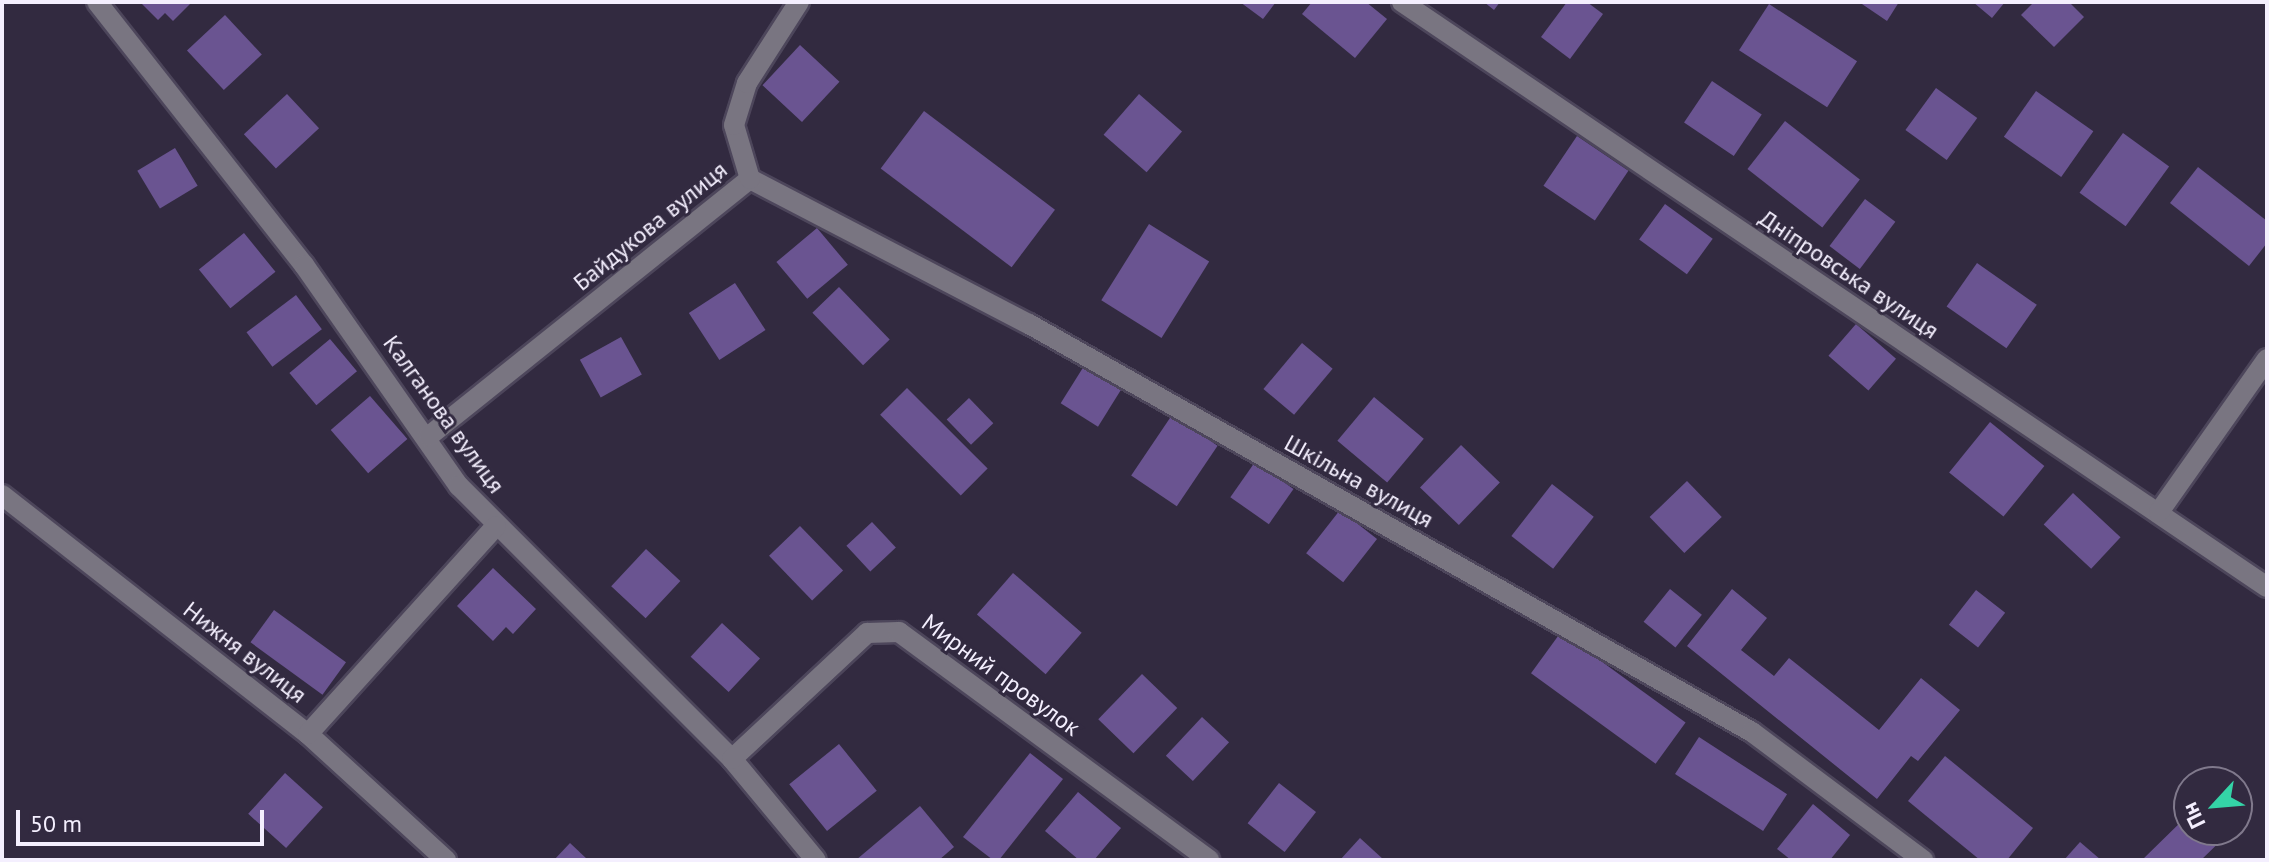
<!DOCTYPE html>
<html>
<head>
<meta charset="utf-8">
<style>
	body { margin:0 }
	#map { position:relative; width:2269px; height:862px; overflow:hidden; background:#322a40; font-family:"PT Sans",sans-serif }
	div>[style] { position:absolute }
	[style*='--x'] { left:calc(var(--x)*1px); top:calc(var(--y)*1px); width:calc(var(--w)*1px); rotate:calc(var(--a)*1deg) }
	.building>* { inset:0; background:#6a5491; transform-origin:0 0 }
	.roads { filter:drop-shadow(2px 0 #4d465b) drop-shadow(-2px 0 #4d465b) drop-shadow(0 2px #4d465b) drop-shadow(0 -2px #4d465b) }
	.minor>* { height:20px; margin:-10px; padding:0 10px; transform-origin:10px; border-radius:10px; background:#797581 }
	span { translate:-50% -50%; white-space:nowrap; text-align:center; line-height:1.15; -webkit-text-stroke:6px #322a40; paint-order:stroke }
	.street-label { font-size:24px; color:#f4effe }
	.frame { position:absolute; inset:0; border:4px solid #f4effe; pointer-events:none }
	.north { position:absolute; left:2173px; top:766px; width:80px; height:80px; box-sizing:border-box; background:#322a40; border:2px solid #80798c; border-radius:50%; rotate:244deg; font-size:22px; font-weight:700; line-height:32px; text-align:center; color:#f4effe }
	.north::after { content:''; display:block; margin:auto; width:28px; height:36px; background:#34d4a7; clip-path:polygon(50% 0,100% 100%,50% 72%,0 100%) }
	.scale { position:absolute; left:16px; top:810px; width:248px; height:36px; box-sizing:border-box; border:4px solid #f4effe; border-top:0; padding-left:10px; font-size:24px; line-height:28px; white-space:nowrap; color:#f4effe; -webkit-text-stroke:6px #322a40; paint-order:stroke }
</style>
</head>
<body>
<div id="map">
	<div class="building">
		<div style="clip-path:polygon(140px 2px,192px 2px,173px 21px,165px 13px,158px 20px)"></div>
		<div style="clip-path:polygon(1240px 2px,1276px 2px,1263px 19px)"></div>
		<div style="clip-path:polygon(1312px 2px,1366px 2px,1387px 19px,1355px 58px,1302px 14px)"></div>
		<div style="clip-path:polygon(1484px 2px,1500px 2px,1494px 10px)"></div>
		<div style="clip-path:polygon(1567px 2px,1587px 2px,1603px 14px,1570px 59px,1541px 37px)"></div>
		<div style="clip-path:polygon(1859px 2px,1899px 2px,1887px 21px)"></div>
		<div style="clip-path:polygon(1973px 2px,2005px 2px,1992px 18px)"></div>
		<div style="clip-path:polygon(2034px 2px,2069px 2px,2084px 17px,2054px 47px,2021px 15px)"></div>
		<div style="left:1769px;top:4px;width:105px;height:55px;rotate:33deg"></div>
		<div style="left:225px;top:15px;width:54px;height:52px;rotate:47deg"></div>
		<div style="left:800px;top:45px;width:54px;height:55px;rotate:43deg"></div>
		<div style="left:1712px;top:81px;width:60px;height:50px;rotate:34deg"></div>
		<div style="left:1936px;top:88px;width:51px;height:52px;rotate:36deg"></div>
		<div style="left:2036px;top:91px;width:70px;height:56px;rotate:35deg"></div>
		<div style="left:287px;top:94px;width:47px;height:59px;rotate:47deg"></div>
		<div style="left:1139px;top:94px;width:57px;height:54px;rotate:41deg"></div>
		<div style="left:924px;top:111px;width:164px;height:72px;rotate:37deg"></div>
		<div style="left:1785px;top:121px;width:95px;height:61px;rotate:38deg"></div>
		<div style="left:2123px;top:133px;width:57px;height:74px;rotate:36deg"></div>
		<div style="left:1577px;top:136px;width:62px;height:60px;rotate:34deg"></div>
		<div style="left:175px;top:148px;width:44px;height:44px;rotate:59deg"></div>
		<div style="clip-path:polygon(2198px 167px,2267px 221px,2267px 243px,2249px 266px,2170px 203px)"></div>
		<div style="left:1865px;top:199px;width:38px;height:59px;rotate:37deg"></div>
		<div style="left:1665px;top:204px;width:59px;height:44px;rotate:36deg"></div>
		<div style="left:1149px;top:224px;width:71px;height:90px;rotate:32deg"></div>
		<div style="left:817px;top:228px;width:48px;height:53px;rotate:50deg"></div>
		<div style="left:244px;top:233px;width:50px;height:58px;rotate:51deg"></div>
		<div style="left:1977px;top:263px;width:73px;height:53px;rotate:35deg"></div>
		<div style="left:735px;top:283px;width:56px;height:55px;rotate:57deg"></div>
		<div style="left:839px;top:287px;width:73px;height:37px;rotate:46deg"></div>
		<div style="left:296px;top:295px;width:43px;height:62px;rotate:53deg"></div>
		<div style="left:1856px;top:324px;width:53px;height:42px;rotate:41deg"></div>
		<div style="left:621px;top:337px;width:43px;height:47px;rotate:61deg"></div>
		<div style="left:330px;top:339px;width:42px;height:53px;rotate:50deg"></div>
		<div style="left:1302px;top:343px;width:40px;height:60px;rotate:40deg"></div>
		<div style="left:1084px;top:366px;width:44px;height:44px;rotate:32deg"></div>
		<div style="left:907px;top:388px;width:114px;height:38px;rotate:45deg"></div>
		<div style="left:370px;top:396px;width:57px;height:52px;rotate:49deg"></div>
		<div style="left:1374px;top:397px;width:65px;height:57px;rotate:40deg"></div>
		<div style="left:969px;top:398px;width:35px;height:31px;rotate:46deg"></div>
		<div style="left:1172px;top:415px;width:55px;height:73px;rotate:34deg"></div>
		<div style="left:1990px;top:422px;width:70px;height:65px;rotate:39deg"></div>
		<div style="left:1461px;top:445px;width:54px;height:59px;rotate:44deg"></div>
		<div style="left:1255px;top:462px;width:47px;height:43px;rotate:35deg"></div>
		<div style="left:1687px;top:481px;width:50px;height:52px;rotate:46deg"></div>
		<div style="left:1552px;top:484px;width:53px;height:66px;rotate:38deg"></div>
		<div style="left:2073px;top:493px;width:65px;height:43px;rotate:43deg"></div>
		<div style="left:1340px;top:510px;width:47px;height:55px;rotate:38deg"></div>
		<div style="left:872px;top:522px;width:35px;height:35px;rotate:47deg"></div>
		<div style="left:800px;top:526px;width:62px;height:43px;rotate:46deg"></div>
		<div style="left:646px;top:549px;width:47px;height:51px;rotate:43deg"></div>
		<div style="clip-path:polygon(493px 568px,536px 609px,513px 634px,506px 627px,493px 641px,457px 606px)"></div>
		<div style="left:1013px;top:573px;width:91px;height:55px;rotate:41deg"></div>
		<div style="left:1670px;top:589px;width:41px;height:42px;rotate:39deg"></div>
		<div style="clip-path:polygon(1732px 589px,1767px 618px,1741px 650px,1774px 676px,1789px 658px,1879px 730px,1921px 678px,1960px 710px,1918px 761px,1911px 756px,1877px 799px,1687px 646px)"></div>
		<div style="left:1976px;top:590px;width:37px;height:44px;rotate:38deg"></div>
		<div style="left:274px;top:610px;width:89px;height:40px;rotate:36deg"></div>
		<div style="left:722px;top:623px;width:52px;height:46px;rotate:43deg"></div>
		<div style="left:1561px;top:632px;width:154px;height:51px;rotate:36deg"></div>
		<div style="left:1142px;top:674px;width:49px;height:63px;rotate:44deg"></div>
		<div style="left:1202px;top:717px;width:37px;height:53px;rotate:43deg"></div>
		<div style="left:1699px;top:737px;width:105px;height:44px;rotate:33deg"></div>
		<div style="left:839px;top:744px;width:60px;height:64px;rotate:51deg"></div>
		<div style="clip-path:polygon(1030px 753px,1063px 779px,999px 860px,993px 860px,963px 837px)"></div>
		<div style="clip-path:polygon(1945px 756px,2033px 828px,2007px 860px,1980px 860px,1908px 801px)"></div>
		<div style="left:285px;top:773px;width:51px;height:55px;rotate:42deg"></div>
		<div style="left:1279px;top:783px;width:47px;height:51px;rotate:38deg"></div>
		<div style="clip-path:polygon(1078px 792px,1121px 828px,1094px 860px,1079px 860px,1045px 831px)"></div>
		<div style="clip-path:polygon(1813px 804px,1850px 835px,1830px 860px,1791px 860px,1777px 849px)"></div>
		<div style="clip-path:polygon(920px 806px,954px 847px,939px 860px,856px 860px)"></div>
		<div style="clip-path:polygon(2189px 814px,2189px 830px,2232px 830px,2201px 860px,2142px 860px)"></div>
		<div style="clip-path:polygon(1360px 838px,1384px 860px,1340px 860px)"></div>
		<div style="clip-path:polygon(2080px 842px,2101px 860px,2064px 860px)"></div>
		<div style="clip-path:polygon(570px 843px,588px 860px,554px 860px)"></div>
	</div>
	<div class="roads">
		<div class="minor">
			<div style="--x:97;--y:2;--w:335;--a:51.8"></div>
			<div style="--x:304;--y:265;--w:270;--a:55"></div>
			<div style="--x:459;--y:486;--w:386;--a:45"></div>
			<div style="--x:732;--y:759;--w:131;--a:50.3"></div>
			<div style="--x:1402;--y:2;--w:1044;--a:34.07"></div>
			<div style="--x:750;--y:179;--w:314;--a:27.5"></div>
			<div style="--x:1029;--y:324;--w:830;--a:29.44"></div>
			<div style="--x:1752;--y:732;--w:214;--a:36.8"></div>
			<div style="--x:429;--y:436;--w:411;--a:-38.7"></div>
			<div style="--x:750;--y:179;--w:56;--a:-106.5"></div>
			<div style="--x:734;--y:125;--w:44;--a:-72.8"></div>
			<div style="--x:747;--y:83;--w:96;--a:-57.3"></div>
			<div style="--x:2;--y:495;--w:388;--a:38"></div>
			<div style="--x:308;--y:734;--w:187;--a:42.4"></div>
			<div style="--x:2159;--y:512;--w:187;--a:-54.8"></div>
			<div style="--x:308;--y:734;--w:280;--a:-47.9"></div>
			<div style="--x:732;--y:759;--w:185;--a:-43"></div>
			<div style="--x:867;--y:633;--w:32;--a:-2"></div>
			<div style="--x:899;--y:632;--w:385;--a:36.3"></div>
		</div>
	</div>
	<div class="street-label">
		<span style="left:650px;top:226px;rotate:-39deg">Байдукова вулиця</span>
		<span style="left:1849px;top:274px;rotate:34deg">Дніпровська вулиця</span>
		<span style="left:444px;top:414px;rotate:54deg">Калганова вулиця</span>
		<span style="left:1359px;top:481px;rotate:29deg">Шкільна вулиця</span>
		<span style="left:245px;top:652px;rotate:38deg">Нижня вулиця</span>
		<span style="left:1001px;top:675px;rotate:36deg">Мирний провулок</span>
	</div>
	<div class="frame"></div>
	<div class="north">Пн</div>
	<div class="scale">50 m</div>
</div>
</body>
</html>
